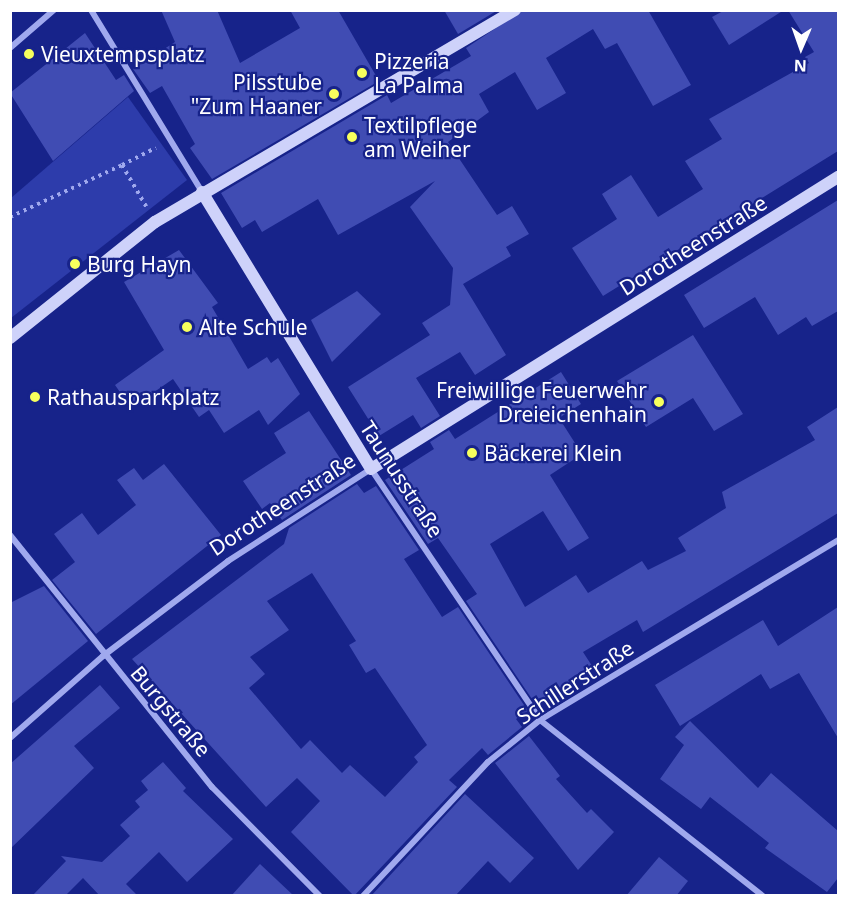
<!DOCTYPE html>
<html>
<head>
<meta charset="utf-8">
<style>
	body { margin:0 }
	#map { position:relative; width:849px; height:906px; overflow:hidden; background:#17238a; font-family:"Noto Sans",sans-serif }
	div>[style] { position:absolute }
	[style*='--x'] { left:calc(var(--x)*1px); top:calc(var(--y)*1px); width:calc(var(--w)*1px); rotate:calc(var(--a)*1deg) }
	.green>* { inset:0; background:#2d3cab }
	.building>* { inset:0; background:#404cb3 }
	.path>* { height:4px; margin-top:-2px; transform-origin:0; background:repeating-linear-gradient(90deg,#a0a9ee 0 3px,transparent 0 7.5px) }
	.street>* { height:6px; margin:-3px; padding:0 3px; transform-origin:3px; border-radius:3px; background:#a0a9ee }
	.secondary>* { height:12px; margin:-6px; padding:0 6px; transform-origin:6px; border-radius:6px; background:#ced2fa }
	.dots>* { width:16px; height:16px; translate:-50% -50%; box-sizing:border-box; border:3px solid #17238a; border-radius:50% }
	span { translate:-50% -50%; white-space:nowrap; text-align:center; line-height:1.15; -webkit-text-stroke:4.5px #17238a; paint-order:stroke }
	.poi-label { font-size:21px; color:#fff }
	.left { translate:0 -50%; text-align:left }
	.right { translate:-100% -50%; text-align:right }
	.street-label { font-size:21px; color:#fff }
	.frame { position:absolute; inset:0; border:12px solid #fff; pointer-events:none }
	.north { position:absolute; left:771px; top:18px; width:60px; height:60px; -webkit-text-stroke:4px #17238a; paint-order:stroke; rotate:182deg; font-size:16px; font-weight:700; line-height:24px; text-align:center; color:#fff }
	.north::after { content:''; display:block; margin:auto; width:21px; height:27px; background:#fff; clip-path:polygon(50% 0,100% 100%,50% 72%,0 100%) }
</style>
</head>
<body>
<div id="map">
	<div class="green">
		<div style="clip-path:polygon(128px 97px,187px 180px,11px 318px,11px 198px)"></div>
	</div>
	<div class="building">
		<div style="clip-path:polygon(161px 10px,217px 10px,240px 63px,300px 28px,290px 10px,338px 10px,379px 81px,212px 179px,190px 148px,195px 144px,162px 86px,150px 93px,133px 69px,175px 42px)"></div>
		<div style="clip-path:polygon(444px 10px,498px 10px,458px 34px)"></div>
		<div style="clip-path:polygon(523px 10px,648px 10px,691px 85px,653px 106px,617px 43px,605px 49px,593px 29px,546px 58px,566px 93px,537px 110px,515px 72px,479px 94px,489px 112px,448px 142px,497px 215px,512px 206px,529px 234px,506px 247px,511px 256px,463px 284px,506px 355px,475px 375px,460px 352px,416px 378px,440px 416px,421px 428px,413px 415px,379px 436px,348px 387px,430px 335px,422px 323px,450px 305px,453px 268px,410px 207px,435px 181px,338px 235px,318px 199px,262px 232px,255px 220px,242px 228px,221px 193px,387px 95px,391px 103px,471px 56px,466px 48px)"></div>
		<div style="clip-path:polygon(725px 10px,784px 10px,729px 45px,712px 17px)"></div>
		<div style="clip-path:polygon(788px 10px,838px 10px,838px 151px,603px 296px,572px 248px,617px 219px,602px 194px,631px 175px,658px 217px,703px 189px,685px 161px,722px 139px,709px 119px,809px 63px,805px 57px,814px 52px)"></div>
		<div style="clip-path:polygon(85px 33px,116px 80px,124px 75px,134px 91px,53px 161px,10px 93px)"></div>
		<div style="clip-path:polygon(838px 200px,838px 311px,812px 326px,806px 317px,778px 335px,755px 297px,704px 328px,684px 295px)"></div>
		<div style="clip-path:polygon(179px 250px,218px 303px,212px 307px,248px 369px,267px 357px,271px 363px,278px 358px,300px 394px,268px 425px,259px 410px,224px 433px,209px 410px,199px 417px,173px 379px,131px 408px,115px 385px,164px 350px,124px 282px)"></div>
		<div style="clip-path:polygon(357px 291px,381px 314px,332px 362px,311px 320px)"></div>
		<div style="clip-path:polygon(693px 335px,743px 414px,714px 431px,693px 398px,646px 427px,617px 381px)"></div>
		<div style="clip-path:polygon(561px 372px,581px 404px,559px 418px,582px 454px,550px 475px,589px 538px,568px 551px,543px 511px,490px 544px,525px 607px,576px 575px,588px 593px,642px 561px,648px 570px,686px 551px,678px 538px,726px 508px,722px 492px,815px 440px,807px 427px,838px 407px,838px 513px,643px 632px,637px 620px,583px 652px,594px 669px,536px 705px,466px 601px,477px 594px,438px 538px,428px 544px,385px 480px,434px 449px,430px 442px,449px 430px,455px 439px)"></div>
		<div style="clip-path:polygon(309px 411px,351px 475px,282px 520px,270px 503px,262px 509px,243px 481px,286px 453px,274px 433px)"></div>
		<div style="clip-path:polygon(164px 464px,221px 535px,96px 634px,52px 580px,75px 562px,54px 534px,82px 513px,98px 535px,136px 505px,117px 480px,134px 468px,143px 480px)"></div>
		<div style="clip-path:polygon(evenodd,357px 484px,364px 493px,376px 486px,419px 550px,404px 559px,442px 617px,458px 607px,528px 711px,516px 719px,522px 727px,488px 755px,482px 748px,449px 780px,457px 787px,354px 896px,291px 832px,320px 801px,297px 778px,266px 807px,132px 659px,284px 544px,289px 528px,357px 484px,312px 573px,356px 641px,349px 645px,366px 673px,375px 668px,427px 745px,414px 757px,418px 762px,385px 797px,350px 765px,342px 773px,310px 740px,301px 749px,249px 688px,265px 674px,250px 657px,289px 630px,267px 601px,312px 573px)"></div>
		<div style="clip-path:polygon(44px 586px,88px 641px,10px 705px,10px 603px)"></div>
		<div style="clip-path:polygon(838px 607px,838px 738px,799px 673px,770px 689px,761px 674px,680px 726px,655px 685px,763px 620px,778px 646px)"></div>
		<div style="clip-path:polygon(100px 685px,120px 708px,74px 746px,94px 768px,10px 849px,10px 764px)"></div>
		<div style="clip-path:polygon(690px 721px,758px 788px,771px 773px,838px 831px,838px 878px,827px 892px,765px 848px,769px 843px,710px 797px,701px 809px,660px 779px,684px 745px,675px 737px)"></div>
		<div style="clip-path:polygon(529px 736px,560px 776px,556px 779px,587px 813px,591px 809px,614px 832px,578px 870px,495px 763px)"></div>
		<div style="clip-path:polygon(163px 762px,186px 788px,183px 791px,233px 839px,187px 882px,159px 852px,126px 884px,138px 896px,100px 896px,83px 878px,65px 896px,32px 896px,66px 861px,61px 856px,102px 862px,130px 836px,120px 825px,140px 807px,135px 801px,148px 790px,141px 781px)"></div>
		<div style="clip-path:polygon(465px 794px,534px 858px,510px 883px,488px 861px,455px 896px,371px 896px)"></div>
		<div style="clip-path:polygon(659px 857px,688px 881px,676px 896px,626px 896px)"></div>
		<div style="clip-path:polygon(260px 864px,294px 896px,231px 896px)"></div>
	</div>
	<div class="path">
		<div style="--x:122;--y:165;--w:38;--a:-27"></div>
		<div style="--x:10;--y:217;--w:123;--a:-24.9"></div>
		<div style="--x:122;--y:165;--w:48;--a:59.7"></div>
	</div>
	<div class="street">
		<div style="--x:91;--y:10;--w:213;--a:58.6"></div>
		<div style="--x:10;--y:48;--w:58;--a:-40.8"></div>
		<div style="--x:10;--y:535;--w:323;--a:51.3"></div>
		<div style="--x:212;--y:787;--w:153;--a:45.3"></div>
		<div style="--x:10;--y:738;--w:124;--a:-41.4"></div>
		<div style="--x:103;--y:656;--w:157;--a:-37.2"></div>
		<div style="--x:228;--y:561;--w:170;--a:-32.8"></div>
		<div style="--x:371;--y:469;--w:303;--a:56"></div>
		<div style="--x:540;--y:720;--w:284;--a:38.3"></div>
		<div style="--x:363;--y:896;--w:183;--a:-47"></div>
		<div style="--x:488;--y:762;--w:67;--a:-38.9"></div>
		<div style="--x:540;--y:720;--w:348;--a:-31.1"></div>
	</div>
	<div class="secondary">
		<div style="--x:202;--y:192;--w:324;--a:58.6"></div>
		<div style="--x:371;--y:469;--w:551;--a:-32.02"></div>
		<div style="--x:10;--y:338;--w:186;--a:-38.7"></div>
		<div style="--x:155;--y:222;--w:418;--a:-30.5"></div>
	</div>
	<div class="dots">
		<div style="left:29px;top:54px;background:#f7ff5d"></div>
		<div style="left:362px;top:73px;background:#f7ff5d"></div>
		<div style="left:334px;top:94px;background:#f7ff5d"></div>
		<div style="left:352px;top:137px;background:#f7ff5d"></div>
		<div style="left:75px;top:264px;background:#f7ff5d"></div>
		<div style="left:187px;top:327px;background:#f7ff5d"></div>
		<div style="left:35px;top:397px;background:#f7ff5d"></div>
		<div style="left:659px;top:402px;background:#f7ff5d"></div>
		<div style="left:472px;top:453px;background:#f7ff5d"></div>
	</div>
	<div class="poi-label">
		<span class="left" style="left:41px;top:54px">Vieuxtempsplatz</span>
		<span class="left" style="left:374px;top:73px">Pizzeria<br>La Palma</span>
		<span class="right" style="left:322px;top:94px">Pilsstube<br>"Zum Haaner</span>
		<span class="left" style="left:364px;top:137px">Textilpflege<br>am Weiher</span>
		<span class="left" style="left:87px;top:264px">Burg Hayn</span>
		<span class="left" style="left:199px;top:327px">Alte Schule</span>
		<span class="right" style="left:647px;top:402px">Freiwillige Feuerwehr<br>Dreieichenhain</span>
		<span class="left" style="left:47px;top:397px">Rathausparkplatz</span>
		<span class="left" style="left:484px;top:453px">Bäckerei Klein</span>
	</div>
	<div class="street-label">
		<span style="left:693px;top:245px;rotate:-32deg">Dorotheenstraße</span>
		<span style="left:402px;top:479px;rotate:57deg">Taunusstraße</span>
		<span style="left:282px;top:504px;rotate:-33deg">Dorotheenstraße</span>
		<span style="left:575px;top:682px;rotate:-33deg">Schillerstraße</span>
		<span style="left:171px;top:711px;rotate:50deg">Burgstraße</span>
	</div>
	<div class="frame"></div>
	<div class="north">N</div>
</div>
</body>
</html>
